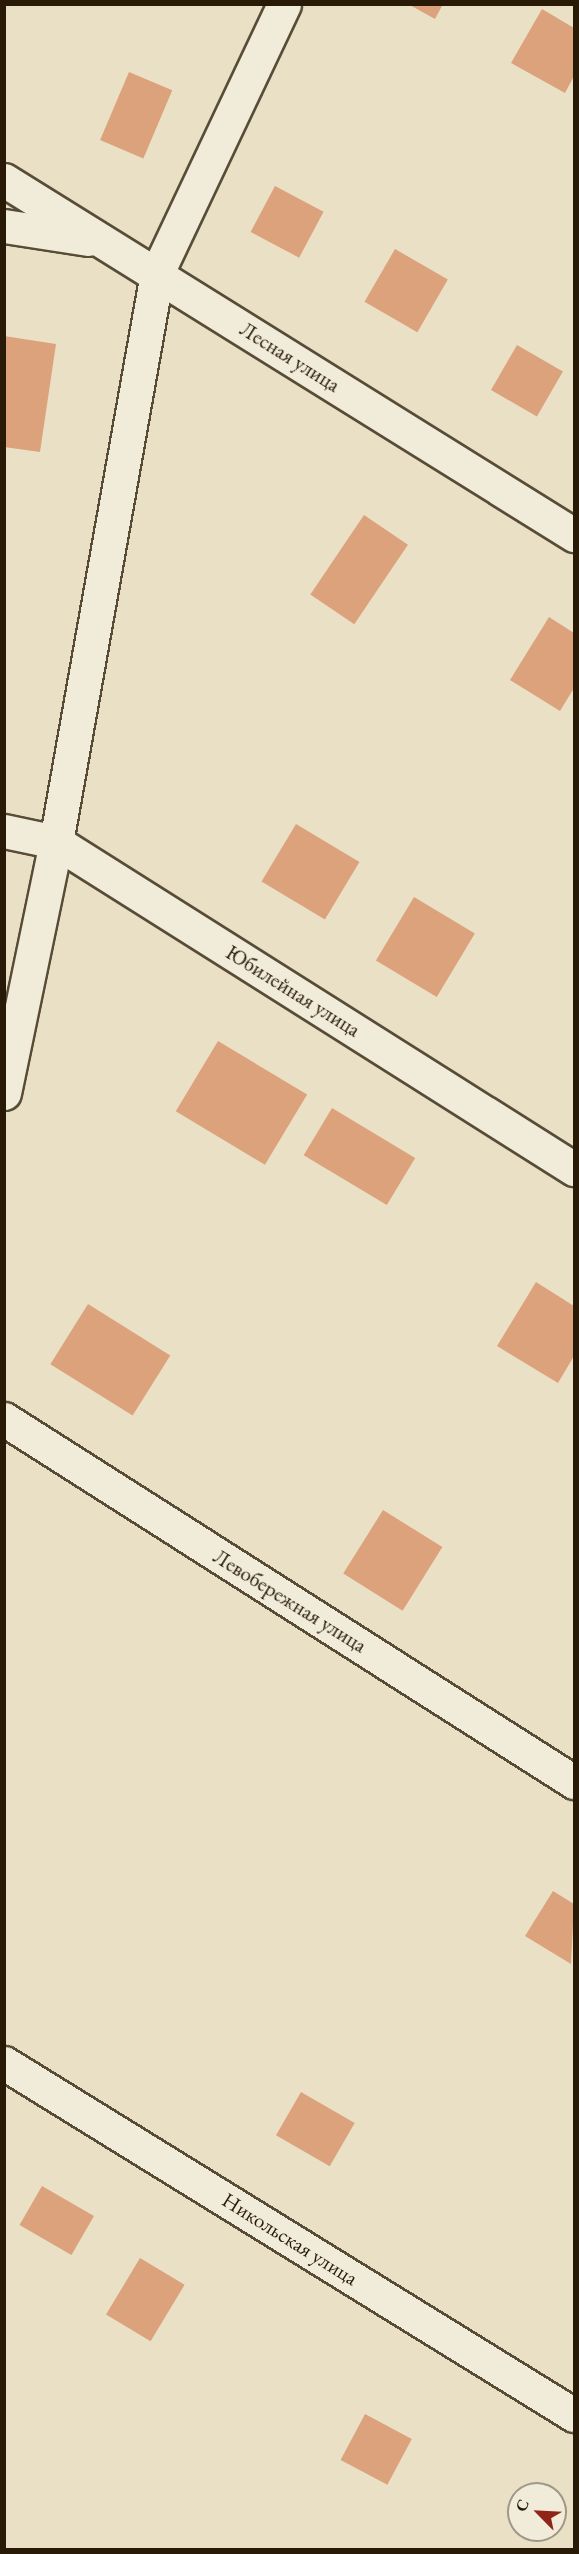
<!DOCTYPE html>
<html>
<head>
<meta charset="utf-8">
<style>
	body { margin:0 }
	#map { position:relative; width:579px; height:2554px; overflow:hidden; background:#eae0c6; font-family:"EB Garamond",serif }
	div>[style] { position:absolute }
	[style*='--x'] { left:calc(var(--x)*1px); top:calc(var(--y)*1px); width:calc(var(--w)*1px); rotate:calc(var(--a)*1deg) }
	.building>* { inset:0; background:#dca27c; transform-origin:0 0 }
	.roads { filter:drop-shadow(2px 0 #584c37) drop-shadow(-2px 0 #584c37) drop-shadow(0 2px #584c37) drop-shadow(0 -2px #584c37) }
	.minor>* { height:33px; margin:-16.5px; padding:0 16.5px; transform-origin:16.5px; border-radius:16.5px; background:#f1ebda }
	span { translate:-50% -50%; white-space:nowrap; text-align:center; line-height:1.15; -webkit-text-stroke:4.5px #f1ebda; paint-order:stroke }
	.street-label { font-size:21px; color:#281a07 }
	.frame { position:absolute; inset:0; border:6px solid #281a07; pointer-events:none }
	.north { position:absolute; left:507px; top:2482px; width:60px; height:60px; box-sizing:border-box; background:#f1ebda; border:2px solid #a19786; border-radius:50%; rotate:294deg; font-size:16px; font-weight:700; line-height:24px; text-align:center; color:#281a07 }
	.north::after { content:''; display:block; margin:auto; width:21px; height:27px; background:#8f2418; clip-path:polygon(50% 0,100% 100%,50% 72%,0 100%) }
</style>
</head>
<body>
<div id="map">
	<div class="building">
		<div style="clip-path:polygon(408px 4px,443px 4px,435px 19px)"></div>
		<div style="clip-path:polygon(542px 9px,574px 28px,574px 76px,565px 93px,511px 63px)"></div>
		<div style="left:129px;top:72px;width:47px;height:74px;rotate:23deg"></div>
		<div style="left:275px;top:186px;width:55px;height:52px;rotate:28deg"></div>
		<div style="left:395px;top:249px;width:61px;height:61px;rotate:30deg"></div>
		<div style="clip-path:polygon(4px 336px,56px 344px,40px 452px,4px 447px)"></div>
		<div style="left:517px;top:345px;width:53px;height:52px;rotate:30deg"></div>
		<div style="left:364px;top:515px;width:53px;height:96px;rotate:34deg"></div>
		<div style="clip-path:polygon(549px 617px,574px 633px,574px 688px,560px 711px,510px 680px)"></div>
		<div style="left:296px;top:824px;width:74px;height:67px;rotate:31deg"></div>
		<div style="left:414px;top:897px;width:71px;height:74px;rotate:31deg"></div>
		<div style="left:218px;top:1041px;width:104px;height:82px;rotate:31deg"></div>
		<div style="left:332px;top:1108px;width:97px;height:55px;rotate:31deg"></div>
		<div style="clip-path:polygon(536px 1282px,574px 1306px,574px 1356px,558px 1383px,497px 1346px)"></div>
		<div style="left:88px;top:1304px;width:97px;height:71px;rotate:32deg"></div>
		<div style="left:383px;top:1510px;width:70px;height:75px;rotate:32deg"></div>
		<div style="clip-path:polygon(553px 1891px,574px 1904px,571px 1964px,525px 1936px)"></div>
		<div style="left:301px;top:2092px;width:62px;height:50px;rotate:30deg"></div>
		<div style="left:42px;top:2186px;width:60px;height:45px;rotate:30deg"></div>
		<div style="left:140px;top:2258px;width:52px;height:66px;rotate:31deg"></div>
		<div style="left:365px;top:2414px;width:53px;height:52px;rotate:28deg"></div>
	</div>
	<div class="roads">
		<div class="minor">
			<div style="--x:4;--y:180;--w:672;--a:31.91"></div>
			<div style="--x:4;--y:226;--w:85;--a:8.8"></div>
			<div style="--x:4;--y:831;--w:53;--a:11.9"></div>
			<div style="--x:56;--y:842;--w:613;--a:32.26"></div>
			<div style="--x:4;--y:1093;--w:256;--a:-78.3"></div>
			<div style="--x:56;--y:842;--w:578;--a:-79.93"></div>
			<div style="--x:157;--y:273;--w:297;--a:-64.7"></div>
			<div style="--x:4;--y:1419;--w:676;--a:32.49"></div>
			<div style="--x:4;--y:2063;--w:670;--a:31.7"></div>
		</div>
	</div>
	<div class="street-label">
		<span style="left:290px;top:357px;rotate:32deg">Лесная улица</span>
		<span style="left:293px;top:991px;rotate:32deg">Юбилейная улица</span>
		<span style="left:290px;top:1601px;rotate:32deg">Левобережная улица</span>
		<span style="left:290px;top:2239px;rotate:32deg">Никольская улица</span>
	</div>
	<div class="frame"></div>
	<div class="north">С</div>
</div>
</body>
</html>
